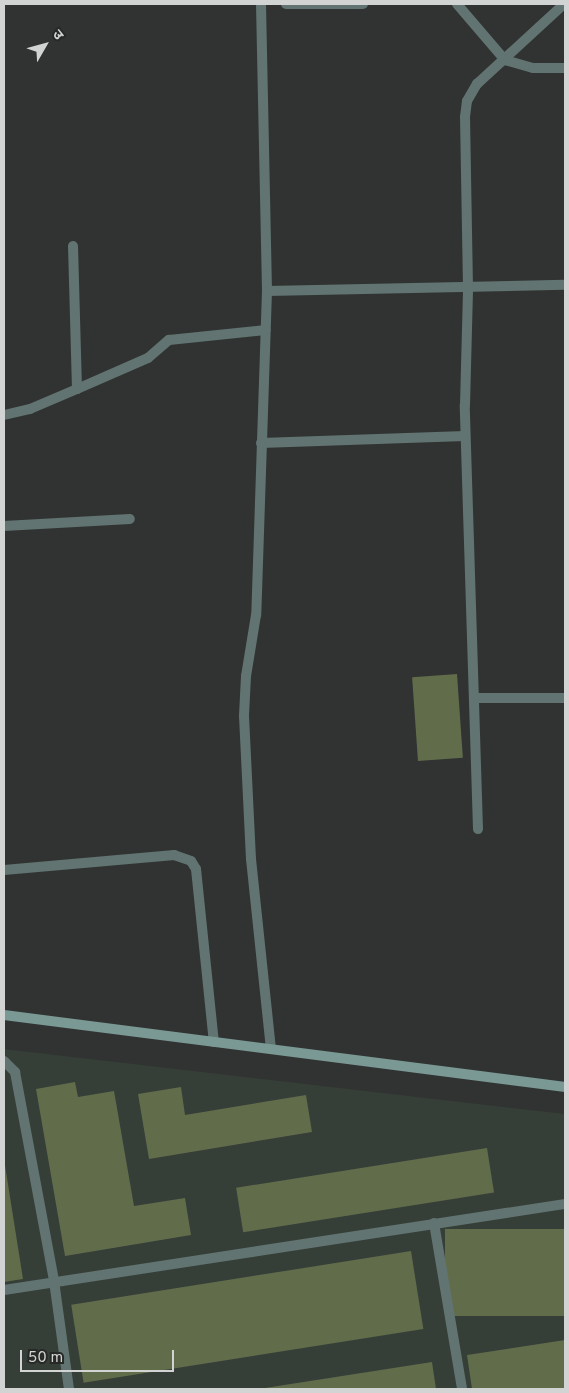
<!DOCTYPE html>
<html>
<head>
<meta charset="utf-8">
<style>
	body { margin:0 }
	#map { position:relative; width:569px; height:1393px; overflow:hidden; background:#303331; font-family:Overpass,"Noto Sans Devanagari",sans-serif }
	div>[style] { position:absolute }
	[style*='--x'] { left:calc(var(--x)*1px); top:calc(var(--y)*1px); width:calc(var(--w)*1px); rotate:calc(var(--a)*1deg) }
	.built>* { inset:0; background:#363e38 }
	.building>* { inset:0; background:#616c4b; transform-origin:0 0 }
	.lane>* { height:10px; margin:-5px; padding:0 5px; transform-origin:5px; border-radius:5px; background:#617471 }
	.street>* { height:10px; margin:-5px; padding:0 5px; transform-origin:5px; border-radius:5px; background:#617471 }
	.secondary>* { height:10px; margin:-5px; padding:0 5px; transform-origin:5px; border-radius:5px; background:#7a9994 }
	span { translate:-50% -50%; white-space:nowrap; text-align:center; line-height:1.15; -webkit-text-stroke:4px #272927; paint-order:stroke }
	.frame { position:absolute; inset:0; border:5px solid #d2d4d3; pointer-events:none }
	.north { position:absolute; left:20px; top:20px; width:50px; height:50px; -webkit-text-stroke:4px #272927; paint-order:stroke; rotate:52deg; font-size:14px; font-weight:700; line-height:20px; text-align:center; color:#d2d4d3 }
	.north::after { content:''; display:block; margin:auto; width:18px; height:22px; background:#d2d4d3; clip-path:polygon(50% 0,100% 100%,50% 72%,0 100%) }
	.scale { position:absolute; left:20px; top:1350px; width:154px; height:22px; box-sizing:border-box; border:2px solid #d2d4d3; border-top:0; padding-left:6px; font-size:15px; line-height:18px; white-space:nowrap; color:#d2d4d3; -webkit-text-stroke:4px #272927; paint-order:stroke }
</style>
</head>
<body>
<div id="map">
	<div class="built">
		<div style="clip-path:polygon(4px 1049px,565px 1114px,565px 1389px,4px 1389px)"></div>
	</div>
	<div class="building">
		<div style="left:457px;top:674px;width:84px;height:45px;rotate:86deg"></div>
		<div style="clip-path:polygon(75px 1082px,78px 1097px,114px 1091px,134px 1206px,185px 1198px,191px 1235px,65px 1256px,36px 1089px)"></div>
		<div style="clip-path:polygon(181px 1087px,185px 1115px,306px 1095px,312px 1132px,149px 1159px,138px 1094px)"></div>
		<div style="left:487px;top:1148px;width:45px;height:254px;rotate:81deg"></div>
		<div style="clip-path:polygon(4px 1159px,23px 1279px,4px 1282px)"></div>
		<div style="left:565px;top:1229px;width:87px;height:120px;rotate:90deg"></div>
		<div style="left:411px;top:1251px;width:79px;height:344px;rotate:81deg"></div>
		<div style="clip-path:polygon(565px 1340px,565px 1389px,472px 1389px,467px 1355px)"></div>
		<div style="clip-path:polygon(432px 1362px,436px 1389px,265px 1389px,265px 1388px)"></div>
	</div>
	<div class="lane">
		<div style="--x:4;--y:1061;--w:16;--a:45"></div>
		<div style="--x:15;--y:1072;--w:213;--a:79.4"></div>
		<div style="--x:54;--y:1281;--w:109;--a:82.1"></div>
		<div style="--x:434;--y:1223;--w:168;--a:80.4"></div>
		<div style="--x:4;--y:1290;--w:568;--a:-8.72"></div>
	</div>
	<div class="street">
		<div style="--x:261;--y:4;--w:287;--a:88.8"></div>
		<div style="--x:267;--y:291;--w:324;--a:91.9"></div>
		<div style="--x:256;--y:615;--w:62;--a:99.3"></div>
		<div style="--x:246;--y:676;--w:40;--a:92.9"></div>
		<div style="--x:244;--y:716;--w:143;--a:87.2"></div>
		<div style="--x:251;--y:859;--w:191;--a:84"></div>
		<div style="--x:286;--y:4;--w:77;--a:0"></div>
		<div style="--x:457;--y:4;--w:74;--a:49.4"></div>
		<div style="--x:505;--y:60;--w:29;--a:16"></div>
		<div style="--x:533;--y:68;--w:32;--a:0"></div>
		<div style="--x:267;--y:291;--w:298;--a:-1.2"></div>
		<div style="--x:77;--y:389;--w:77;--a:-23.6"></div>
		<div style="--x:148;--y:358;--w:28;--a:-41"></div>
		<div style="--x:169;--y:340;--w:97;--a:-5.9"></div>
		<div style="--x:4;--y:415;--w:27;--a:-13"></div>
		<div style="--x:30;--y:409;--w:51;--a:-23.1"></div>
		<div style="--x:77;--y:389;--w:143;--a:-91.6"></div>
		<div style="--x:261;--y:443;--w:204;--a:-2"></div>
		<div style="--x:4;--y:526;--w:126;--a:-3.2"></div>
		<div style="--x:474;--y:698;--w:91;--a:0"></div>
		<div style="--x:478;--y:829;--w:424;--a:-91.8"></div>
		<div style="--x:465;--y:405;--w:117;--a:-88.5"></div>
		<div style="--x:468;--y:288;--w:171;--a:-91"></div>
		<div style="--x:465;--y:117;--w:16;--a:-83"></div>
		<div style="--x:467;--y:101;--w:20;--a:-60"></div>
		<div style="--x:477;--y:84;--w:118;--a:-42.6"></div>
		<div style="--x:4;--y:870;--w:171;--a:-5"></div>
		<div style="--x:174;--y:855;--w:18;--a:19"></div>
		<div style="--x:191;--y:861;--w:9;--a:58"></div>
		<div style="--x:196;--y:869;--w:174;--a:84.1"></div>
	</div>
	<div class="secondary">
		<div style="--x:4;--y:1015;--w:566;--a:7.31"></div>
	</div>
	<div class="frame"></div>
	<div class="north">उ</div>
	<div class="scale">50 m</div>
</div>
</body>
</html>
